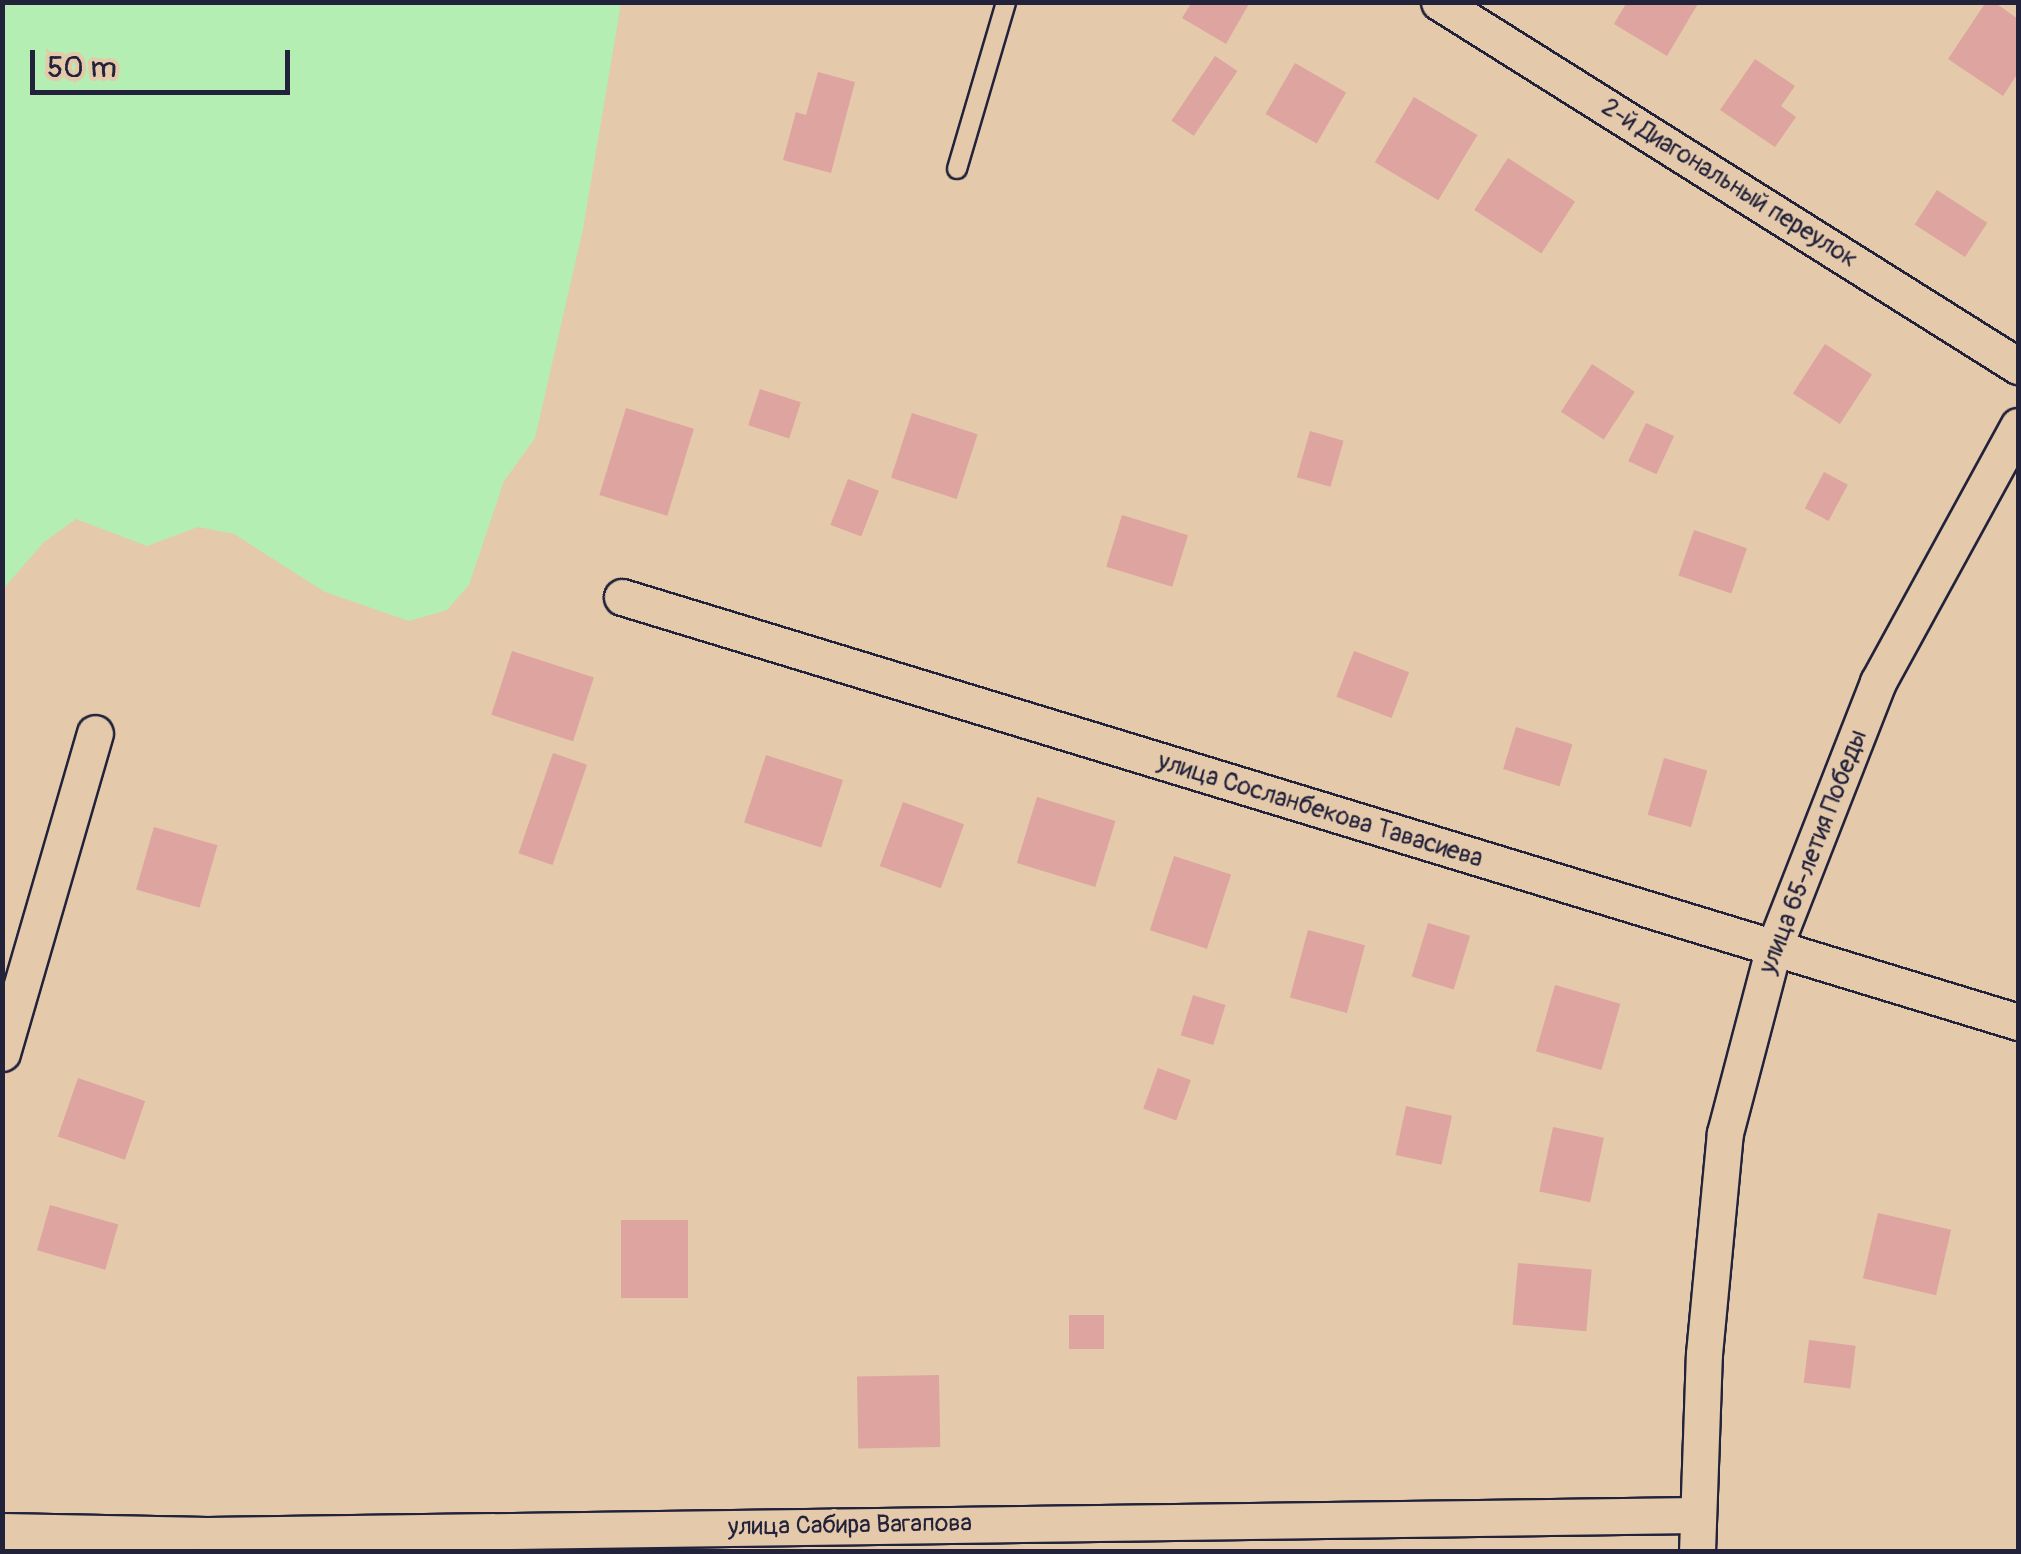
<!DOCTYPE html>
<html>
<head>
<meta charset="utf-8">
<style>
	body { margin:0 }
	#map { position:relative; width:2021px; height:1554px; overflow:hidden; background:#e4c9ab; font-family:Pangolin,sans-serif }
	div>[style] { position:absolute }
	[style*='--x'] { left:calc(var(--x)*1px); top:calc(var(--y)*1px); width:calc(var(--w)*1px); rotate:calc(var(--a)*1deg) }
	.green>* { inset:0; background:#b5eeb2 }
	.building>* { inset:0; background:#dea4a0; transform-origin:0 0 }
	.roads { filter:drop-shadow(2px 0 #22223b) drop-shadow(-2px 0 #22223b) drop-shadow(0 2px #22223b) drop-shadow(0 -2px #22223b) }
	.lane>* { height:18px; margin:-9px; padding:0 9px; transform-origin:9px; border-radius:9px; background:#e4c9ab }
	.street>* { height:35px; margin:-17.5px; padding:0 17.5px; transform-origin:17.5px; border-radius:17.5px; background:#e4c9ab }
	span { translate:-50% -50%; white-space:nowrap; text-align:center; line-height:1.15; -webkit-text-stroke:9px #e4c9ab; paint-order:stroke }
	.street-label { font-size:25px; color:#22223b }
	.frame { position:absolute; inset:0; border:5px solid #22223b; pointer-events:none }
	.scale { position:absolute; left:30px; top:50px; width:260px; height:45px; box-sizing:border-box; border:5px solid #22223b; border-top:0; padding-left:12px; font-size:30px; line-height:35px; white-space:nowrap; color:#22223b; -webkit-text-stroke:8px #e4c9ab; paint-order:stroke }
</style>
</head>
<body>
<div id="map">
	<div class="green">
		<div style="clip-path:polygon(3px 2px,621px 3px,583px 229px,535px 438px,504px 481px,469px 585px,447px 610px,409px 621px,325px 592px,234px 534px,198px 527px,147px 546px,76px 519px,44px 542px,3px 589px)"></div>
	</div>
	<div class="building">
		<div style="clip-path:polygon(1192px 2px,1250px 2px,1226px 44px,1182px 18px)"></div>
		<div style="clip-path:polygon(1627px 2px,1699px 2px,1667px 56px,1614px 24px)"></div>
		<div style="clip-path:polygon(1986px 2px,1994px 2px,2018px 19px,2018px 73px,2003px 96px,1948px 59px)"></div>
		<div style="left:1215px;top:56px;width:27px;height:78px;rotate:34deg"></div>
		<div style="clip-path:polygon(1755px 59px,1795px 86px,1781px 106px,1796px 117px,1775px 147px,1720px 110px)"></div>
		<div style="left:1295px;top:63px;width:59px;height:59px;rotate:30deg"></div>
		<div style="clip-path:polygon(818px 72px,855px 82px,831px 173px,783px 160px,796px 112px,806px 115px)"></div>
		<div style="left:1414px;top:97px;width:74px;height:76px;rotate:31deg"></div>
		<div style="left:1508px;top:158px;width:80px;height:62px;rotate:33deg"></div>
		<div style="left:1937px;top:190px;width:60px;height:41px;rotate:33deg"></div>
		<div style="left:1825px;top:344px;width:56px;height:59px;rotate:33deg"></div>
		<div style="left:1592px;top:364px;width:51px;height:57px;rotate:33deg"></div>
		<div style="left:760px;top:389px;width:43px;height:38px;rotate:18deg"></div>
		<div style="left:626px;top:408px;width:71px;height:91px;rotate:17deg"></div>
		<div style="left:912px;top:413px;width:69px;height:68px;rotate:18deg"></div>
		<div style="left:1646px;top:423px;width:31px;height:42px;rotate:25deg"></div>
		<div style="left:1310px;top:431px;width:35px;height:48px;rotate:16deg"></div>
		<div style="left:1824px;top:472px;width:27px;height:41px;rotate:28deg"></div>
		<div style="left:848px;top:479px;width:33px;height:49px;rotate:21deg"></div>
		<div style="left:1122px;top:515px;width:69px;height:54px;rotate:17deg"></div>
		<div style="left:1694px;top:530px;width:56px;height:48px;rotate:19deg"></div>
		<div style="left:512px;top:651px;width:86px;height:67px;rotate:18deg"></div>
		<div style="left:1354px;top:651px;width:59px;height:49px;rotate:21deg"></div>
		<div style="left:1516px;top:727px;width:59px;height:44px;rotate:17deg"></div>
		<div style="left:553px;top:753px;width:36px;height:106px;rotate:19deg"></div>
		<div style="left:766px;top:755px;width:81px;height:71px;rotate:18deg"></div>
		<div style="left:1664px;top:758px;width:45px;height:59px;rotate:16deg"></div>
		<div style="left:1037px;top:797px;width:82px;height:69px;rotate:17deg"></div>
		<div style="left:903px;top:802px;width:65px;height:68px;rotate:20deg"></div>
		<div style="left:154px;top:827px;width:66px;height:65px;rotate:16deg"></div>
		<div style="left:1174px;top:856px;width:60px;height:78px;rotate:18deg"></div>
		<div style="left:1428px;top:923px;width:44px;height:56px;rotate:17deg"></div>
		<div style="left:1308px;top:930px;width:59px;height:70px;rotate:15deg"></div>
		<div style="left:1555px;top:985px;width:68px;height:69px;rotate:16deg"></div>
		<div style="left:1193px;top:995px;width:34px;height:42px;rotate:17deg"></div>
		<div style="left:1158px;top:1068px;width:35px;height:43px;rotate:20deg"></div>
		<div style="left:78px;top:1078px;width:71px;height:62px;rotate:19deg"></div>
		<div style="left:1406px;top:1106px;width:47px;height:50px;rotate:12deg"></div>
		<div style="left:1553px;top:1127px;width:52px;height:66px;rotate:12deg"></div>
		<div style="left:50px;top:1205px;width:71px;height:47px;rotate:16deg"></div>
		<div style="left:1878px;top:1213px;width:75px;height:67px;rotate:13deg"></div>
		<div style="left:621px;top:1220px;width:67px;height:78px"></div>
		<div style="left:1518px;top:1263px;width:74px;height:62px;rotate:5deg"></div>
		<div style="left:1069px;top:1315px;width:35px;height:34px"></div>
		<div style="left:1809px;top:1340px;width:47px;height:43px;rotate:7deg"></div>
		<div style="left:939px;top:1375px;width:72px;height:82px;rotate:89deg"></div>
	</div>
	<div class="roads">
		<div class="lane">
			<div style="--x:957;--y:169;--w:174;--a:-73.6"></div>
		</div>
		<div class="street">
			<div style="--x:1439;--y:2;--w:684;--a:32.16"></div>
			<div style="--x:622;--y:597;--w:1459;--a:16.93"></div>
			<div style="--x:2;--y:1053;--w:333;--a:-73.8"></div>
			<div style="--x:2;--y:1531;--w:205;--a:1.1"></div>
			<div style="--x:207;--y:1535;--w:1490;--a:-0.77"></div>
			<div style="--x:1697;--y:1552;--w:198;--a:-88"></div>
			<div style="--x:1704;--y:1354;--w:222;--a:-84.6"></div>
			<div style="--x:1725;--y:1133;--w:189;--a:-75.3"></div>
			<div style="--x:1773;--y:950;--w:288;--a:-68.6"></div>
			<div style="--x:1878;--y:682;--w:292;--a:-61.3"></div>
		</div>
	</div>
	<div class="street-label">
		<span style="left:1729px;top:184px;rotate:32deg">2-й Диагональный переулок</span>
		<span style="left:1320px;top:811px;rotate:17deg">улица Сосланбекова Тавасиева</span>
		<span style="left:1814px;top:852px;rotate:-69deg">улица 65-летия Победы</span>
		<span style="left:850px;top:1526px;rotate:-1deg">улица Сабира Вагапова</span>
	</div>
	<div class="frame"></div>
	<div class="scale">50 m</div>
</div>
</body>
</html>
